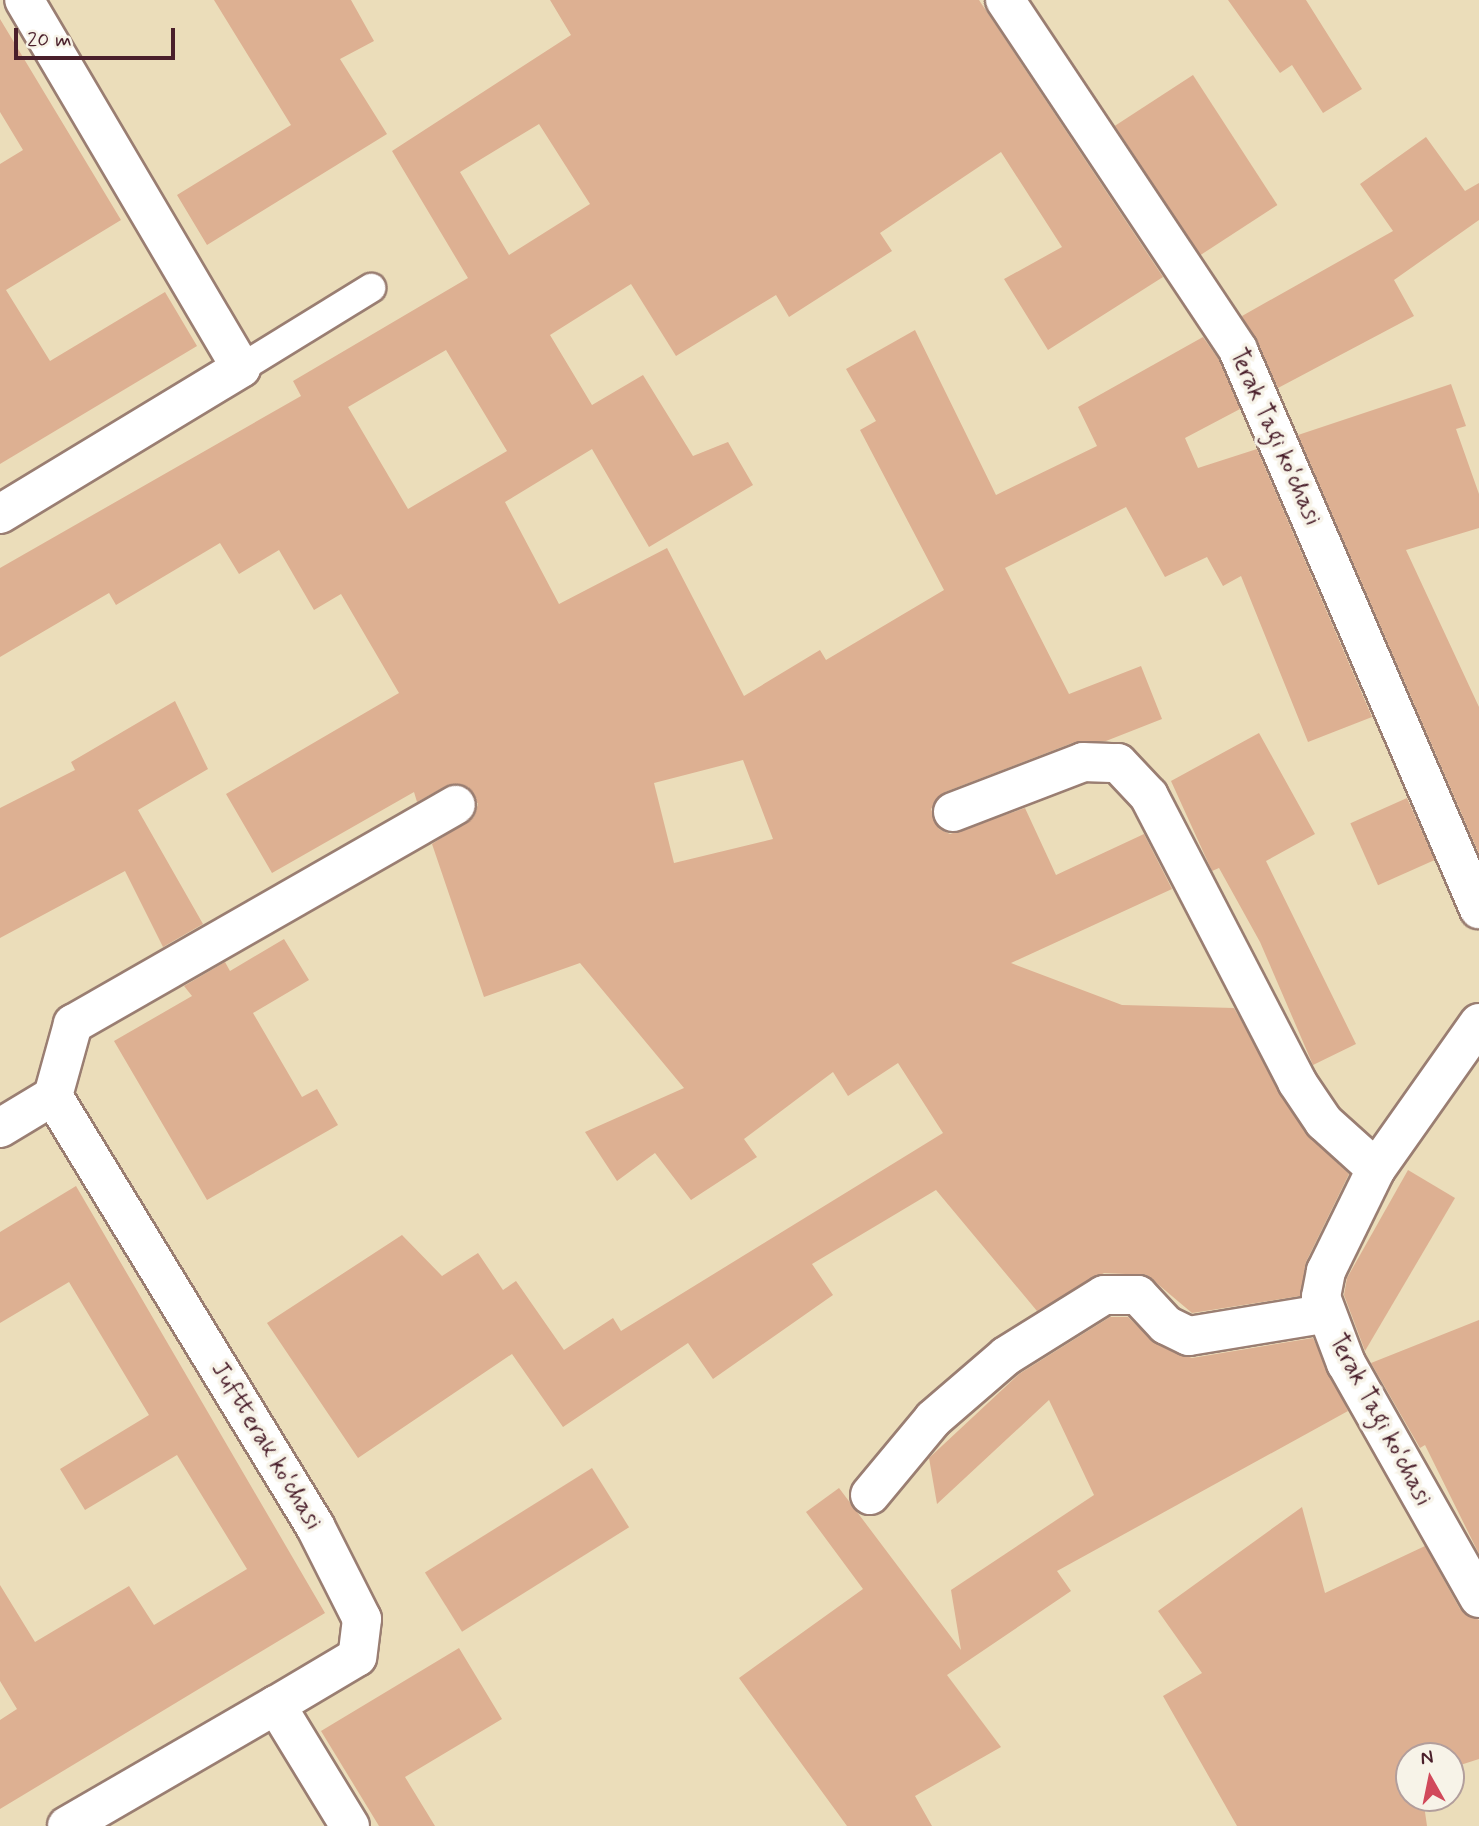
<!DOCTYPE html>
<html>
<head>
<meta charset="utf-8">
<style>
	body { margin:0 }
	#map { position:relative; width:1479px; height:1826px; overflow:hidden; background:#ebddba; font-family:Mynerve,sans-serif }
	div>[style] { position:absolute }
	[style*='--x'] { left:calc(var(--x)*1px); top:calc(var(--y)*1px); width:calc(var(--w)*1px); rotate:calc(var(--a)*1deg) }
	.building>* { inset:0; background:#ddb092; transform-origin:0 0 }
	.roads { filter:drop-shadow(2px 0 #9a7e72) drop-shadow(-2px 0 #9a7e72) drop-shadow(0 2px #9a7e72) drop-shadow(0 -2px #9a7e72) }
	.lane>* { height:28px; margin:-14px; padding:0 14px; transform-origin:14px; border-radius:14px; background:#fff }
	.street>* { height:38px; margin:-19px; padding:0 19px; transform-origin:19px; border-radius:19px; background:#fff }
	span { translate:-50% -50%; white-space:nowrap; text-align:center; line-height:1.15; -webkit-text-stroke:7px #f7f3e8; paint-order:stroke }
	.street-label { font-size:24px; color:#4a1f2b }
	.north { position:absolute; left:1395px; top:1742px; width:70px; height:70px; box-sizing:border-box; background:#f7f3e8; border:2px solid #b29e9c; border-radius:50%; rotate:351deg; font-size:19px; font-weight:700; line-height:28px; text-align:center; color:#4a1f2b }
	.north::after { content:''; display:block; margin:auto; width:24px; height:32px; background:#d1495b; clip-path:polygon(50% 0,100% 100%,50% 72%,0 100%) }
	.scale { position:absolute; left:14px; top:28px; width:161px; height:32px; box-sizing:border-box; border:4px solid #4a1f2b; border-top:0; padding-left:9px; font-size:21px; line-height:24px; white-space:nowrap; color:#4a1f2b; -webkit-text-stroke:5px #f7f3e8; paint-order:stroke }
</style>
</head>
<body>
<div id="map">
	<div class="building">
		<div style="clip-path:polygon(214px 0,351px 0,374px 41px,340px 59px,387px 134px,207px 245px,177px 195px,291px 125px)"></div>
		<div style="clip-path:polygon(evenodd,550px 0,979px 0,1163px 277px,1048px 350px,1004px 279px,1062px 247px,1001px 152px,880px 233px,892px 251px,789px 317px,776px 295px,676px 356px,631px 284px,550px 335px,592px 405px,643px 375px,693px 456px,728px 442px,753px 485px,649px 547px,592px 449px,505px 502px,559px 604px,667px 548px,744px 696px,820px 650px,826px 660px,944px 590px,860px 430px,876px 421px,846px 369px,915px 330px,996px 495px,1097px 446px,1078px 407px,1203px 337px,1219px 360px,1240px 409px,1185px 438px,1198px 468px,1257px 449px,1372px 717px,1308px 742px,1241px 576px,1223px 586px,1207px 557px,1165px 577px,1126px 507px,1005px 568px,1069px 694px,1141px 666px,1162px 719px,1106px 741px,1075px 742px,945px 792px,931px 809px,939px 829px,950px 834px,1025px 808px,1056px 875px,1144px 834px,1172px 889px,1011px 963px,1122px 1005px,1234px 1008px,1306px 1134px,1349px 1174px,1306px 1262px,1300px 1296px,1192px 1313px,1147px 1275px,1104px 1273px,1037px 1311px,936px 1190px,812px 1264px,833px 1295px,713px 1379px,688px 1343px,563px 1427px,512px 1354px,358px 1458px,267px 1323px,402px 1235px,442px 1276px,478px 1253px,503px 1290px,516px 1281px,564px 1350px,613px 1318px,621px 1331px,943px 1133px,898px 1063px,848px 1096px,833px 1072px,744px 1139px,757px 1157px,691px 1200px,655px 1153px,617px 1181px,585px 1132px,684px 1088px,580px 963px,484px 997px,432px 844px,474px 817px,478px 804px,468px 787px,446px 786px,417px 802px,414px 792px,272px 873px,226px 794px,399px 693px,341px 594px,314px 610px,279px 550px,239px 574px,220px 543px,116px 605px,109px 593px,0 657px,0 568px,301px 396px,293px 381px,468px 278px,392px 151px,571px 35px,550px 0,539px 124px,590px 204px,509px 255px,460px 172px,539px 124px,550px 0,446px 350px,507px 451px,408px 509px,348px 407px,446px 350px,550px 0,743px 760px,773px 839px,674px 863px,654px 783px,743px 760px)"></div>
		<div style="clip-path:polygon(1228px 0,1306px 0,1362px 89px,1323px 113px,1292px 65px,1280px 73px)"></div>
		<div style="clip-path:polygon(0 19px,121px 220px,6px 290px,50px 361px,165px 292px,197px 346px,0 464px,0 164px,23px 150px,0 112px)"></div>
		<div style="left:1193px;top:75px;width:155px;height:93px;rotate:57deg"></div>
		<div style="clip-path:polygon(1426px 137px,1465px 191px,1479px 183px,1479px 220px,1394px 280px,1414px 316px,1278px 388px,1242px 316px,1393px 231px,1360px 184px)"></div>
		<div style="clip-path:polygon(1451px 384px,1466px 426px,1456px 429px,1479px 494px,1479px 528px,1406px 550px,1479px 707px,1479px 854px,1298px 435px)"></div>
		<div style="clip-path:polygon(175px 701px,208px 769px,138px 810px,203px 924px,163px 947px,125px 871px,0 938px,0 808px,75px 770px,71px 762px)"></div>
		<div style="clip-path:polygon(1259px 733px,1315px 834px,1266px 861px,1356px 1044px,1313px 1065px,1260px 942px,1219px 868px,1212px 871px,1171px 781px)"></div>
		<div style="left:1407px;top:798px;width:68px;height:62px;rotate:66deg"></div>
		<div style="clip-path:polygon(284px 939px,309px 980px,253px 1013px,302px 1097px,317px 1089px,338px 1125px,207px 1200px,114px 1041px,192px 996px,184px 986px,225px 962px,230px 971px)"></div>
		<div style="clip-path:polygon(1408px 1170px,1455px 1198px,1365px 1351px,1344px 1295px,1347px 1278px)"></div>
		<div style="clip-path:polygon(76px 1186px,325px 1613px,0 1809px,0 1720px,17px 1709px,0 1681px,0 1585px,35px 1642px,129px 1586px,154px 1625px,247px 1569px,177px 1455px,85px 1510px,60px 1469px,149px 1415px,69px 1282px,0 1323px,0 1232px)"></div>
		<div style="clip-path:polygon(1110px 1317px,1128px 1317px,1156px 1344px,1192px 1358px,1313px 1338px,1348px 1411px,1057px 1571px,1071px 1591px,947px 1675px,1001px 1747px,915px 1796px,932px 1826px,847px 1826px,739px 1678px,863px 1589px,806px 1512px,839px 1488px,961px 1650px,951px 1590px,1094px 1495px,1049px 1400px,937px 1504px,929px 1458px,1019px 1374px)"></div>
		<div style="clip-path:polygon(1479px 1320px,1479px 1554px,1425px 1445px,1420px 1448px,1371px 1363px)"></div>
		<div style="left:592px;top:1468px;width:70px;height:197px;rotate:58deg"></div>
		<div style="clip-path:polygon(1302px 1507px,1325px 1593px,1425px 1546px,1460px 1609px,1479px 1620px,1479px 1759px,1451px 1768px,1451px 1756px,1409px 1756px,1409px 1798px,1423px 1798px,1427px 1826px,1237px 1826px,1163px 1696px,1202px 1673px,1158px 1611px)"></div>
		<div style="clip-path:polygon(459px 1648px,502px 1719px,405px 1777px,435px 1826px,379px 1826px,321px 1731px)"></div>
	</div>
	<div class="roads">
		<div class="lane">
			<div style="--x:241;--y:368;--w:153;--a:-31.6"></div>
		</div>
		<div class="street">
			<div style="--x:1005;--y:0;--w:420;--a:56.3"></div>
			<div style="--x:1238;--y:350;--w:609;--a:66.68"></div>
			<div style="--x:0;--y:514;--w:282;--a:-31.2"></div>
			<div style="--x:241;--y:368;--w:427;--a:-120.5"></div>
			<div style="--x:953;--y:812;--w:139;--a:-21"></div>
			<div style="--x:1083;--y:762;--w:35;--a:2"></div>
			<div style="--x:1118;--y:763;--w:45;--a:46.8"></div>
			<div style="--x:1149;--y:796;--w:322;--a:62.6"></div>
			<div style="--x:1297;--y:1082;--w:48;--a:56"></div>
			<div style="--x:1324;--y:1122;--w:70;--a:42.1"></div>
			<div style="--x:1479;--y:1023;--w:179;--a:125.2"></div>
			<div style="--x:1376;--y:1169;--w:114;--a:116.1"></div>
			<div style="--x:1326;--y:1271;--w:26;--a:101"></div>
			<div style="--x:1321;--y:1297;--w:71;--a:69.3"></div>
			<div style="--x:1346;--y:1363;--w:270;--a:60.5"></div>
			<div style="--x:53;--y:1096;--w:75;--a:-74.5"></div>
			<div style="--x:73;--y:1024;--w:441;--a:-29.8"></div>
			<div style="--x:0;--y:1128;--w:62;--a:-31.1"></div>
			<div style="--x:53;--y:1096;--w:504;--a:58.65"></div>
			<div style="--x:315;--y:1526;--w:104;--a:63.2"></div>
			<div style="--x:362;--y:1619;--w:38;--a:97"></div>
			<div style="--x:357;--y:1657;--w:94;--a:149.3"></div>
			<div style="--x:276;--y:1705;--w:142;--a:58.6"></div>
			<div style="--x:870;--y:1495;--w:99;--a:-50.3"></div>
			<div style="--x:933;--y:1419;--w:96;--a:-40.8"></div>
			<div style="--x:1006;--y:1356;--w:115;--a:-31.9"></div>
			<div style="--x:1104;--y:1295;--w:34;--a:0"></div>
			<div style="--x:1138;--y:1295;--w:41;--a:47"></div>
			<div style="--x:1166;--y:1325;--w:25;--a:26"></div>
			<div style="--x:1189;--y:1336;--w:137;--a:-9.3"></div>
			<div style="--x:67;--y:1826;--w:241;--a:-30.1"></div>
		</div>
	</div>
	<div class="street-label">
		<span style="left:1275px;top:437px;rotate:66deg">Terak Tagi koʻchasi</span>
		<span style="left:1380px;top:1420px;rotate:62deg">Terak Tagi koʻchasi</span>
		<span style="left:266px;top:1446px;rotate:59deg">Juftterak koʻchasi</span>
	</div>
	<div class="north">N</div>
	<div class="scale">20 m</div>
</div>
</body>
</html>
